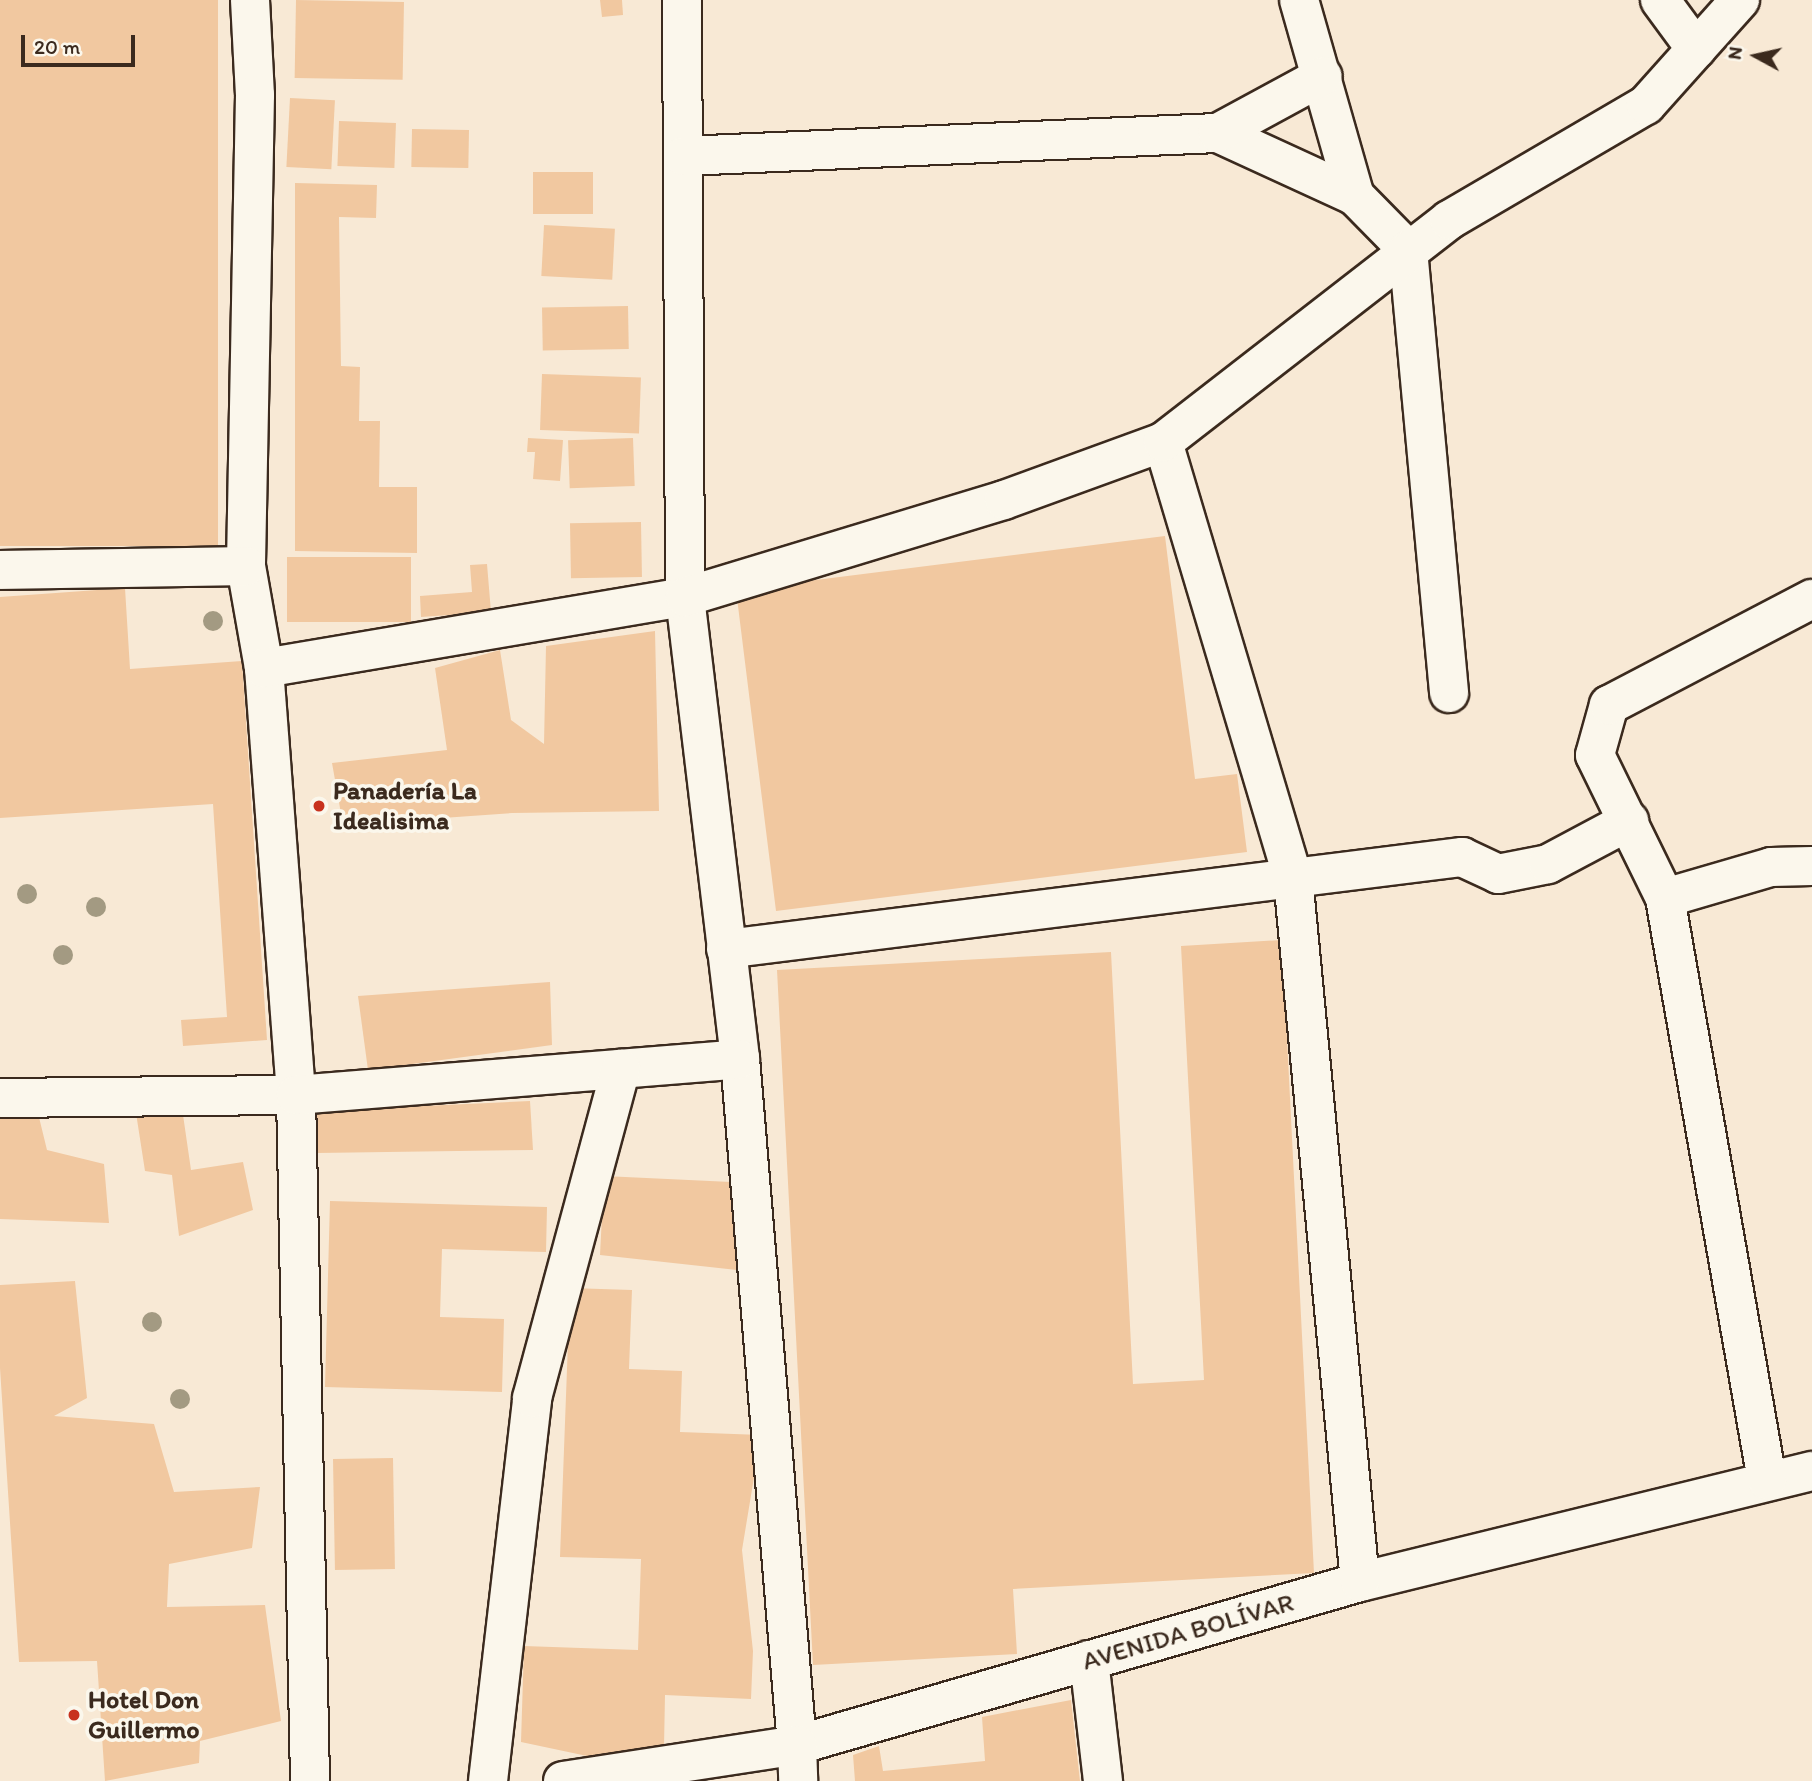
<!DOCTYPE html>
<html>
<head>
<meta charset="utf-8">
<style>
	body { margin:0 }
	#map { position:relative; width:1812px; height:1781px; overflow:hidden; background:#f8e9d5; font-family:Itim,sans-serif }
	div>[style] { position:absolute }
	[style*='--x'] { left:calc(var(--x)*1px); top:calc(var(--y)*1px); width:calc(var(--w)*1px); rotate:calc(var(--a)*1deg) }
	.building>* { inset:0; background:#f1c8a0; transform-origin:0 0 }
	.roads { filter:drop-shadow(2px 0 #3b2a1e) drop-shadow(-2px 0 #3b2a1e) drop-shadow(0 2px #3b2a1e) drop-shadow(0 -2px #3b2a1e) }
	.street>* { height:38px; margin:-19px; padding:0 19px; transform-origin:19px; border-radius:19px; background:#fbf7ec }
	.secondary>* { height:38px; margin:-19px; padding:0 19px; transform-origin:19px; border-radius:19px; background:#fbf7ec }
	.trees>* { width:20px; height:20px; margin:-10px; border-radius:50%; background:#a39a82 }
	.dots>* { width:19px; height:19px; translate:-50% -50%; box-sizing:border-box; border:4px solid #fbf7ec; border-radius:50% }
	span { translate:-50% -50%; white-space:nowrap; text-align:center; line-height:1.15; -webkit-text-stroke:7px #fbf7ec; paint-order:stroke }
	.poi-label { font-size:26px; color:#3b2a1e; font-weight:700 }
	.left { translate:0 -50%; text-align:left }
	.street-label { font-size:26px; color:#3b2a1e }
	.north { position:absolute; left:1721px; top:21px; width:70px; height:70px; -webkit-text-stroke:5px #fbf7ec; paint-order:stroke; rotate:278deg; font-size:19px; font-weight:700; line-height:28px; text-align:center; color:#3b2a1e }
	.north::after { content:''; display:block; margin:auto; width:24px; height:32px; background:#3b2a1e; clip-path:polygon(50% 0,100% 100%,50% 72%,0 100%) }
	.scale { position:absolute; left:21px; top:35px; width:114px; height:32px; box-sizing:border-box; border:4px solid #3b2a1e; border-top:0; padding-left:9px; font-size:21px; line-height:24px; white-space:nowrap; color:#3b2a1e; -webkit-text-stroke:5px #fbf7ec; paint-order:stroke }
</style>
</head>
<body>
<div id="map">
	<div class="building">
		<div style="left:0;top:0;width:218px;height:546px"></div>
		<div style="left:296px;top:0;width:108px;height:78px;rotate:1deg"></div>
		<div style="clip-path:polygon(600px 0,622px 0,623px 15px,602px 17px)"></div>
		<div style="left:290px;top:98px;width:45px;height:69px;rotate:3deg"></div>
		<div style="left:339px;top:121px;width:57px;height:45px;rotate:2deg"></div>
		<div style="left:412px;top:129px;width:57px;height:38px;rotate:1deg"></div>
		<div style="left:593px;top:172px;width:42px;height:60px;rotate:90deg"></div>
		<div style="clip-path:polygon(295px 183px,377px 185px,376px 218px,339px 217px,341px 366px,360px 367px,359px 421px,380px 421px,379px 487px,417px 487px,417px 553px,295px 551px)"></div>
		<div style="left:544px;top:225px;width:71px;height:51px;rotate:3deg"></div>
		<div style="left:628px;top:306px;width:43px;height:86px;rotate:89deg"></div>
		<div style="left:542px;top:374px;width:99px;height:56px;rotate:2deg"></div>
		<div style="clip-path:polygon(528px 438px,563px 440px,560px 481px,533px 479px,535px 452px,527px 452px)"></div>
		<div style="left:633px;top:438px;width:48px;height:65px;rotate:88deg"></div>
		<div style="left:641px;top:522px;width:55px;height:71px;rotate:89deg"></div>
		<div style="clip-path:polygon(1165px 536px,1195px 779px,1237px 774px,1247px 852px,776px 911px,736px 590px)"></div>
		<div style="left:411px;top:557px;width:65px;height:124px;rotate:90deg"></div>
		<div style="clip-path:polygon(487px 564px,491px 612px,421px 617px,420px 596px,472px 592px,470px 565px)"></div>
		<div style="clip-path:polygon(125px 588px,130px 669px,242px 661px,267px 1040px,183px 1046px,181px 1020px,227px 1017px,213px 804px,0 818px,0 597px)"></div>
		<div style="clip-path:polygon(655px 631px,659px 811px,512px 813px,343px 825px,332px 763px,447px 750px,435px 668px,500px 650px,511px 720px,544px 744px,546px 646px)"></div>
		<div style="clip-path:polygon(1282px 940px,1314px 1573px,1013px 1589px,1017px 1654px,813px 1665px,777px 970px,1111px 952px,1133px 1384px,1204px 1380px,1181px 946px)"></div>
		<div style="clip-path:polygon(550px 982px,552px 1045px,368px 1070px,358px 996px)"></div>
		<div style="clip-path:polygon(530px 1101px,533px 1150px,317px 1153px,315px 1111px)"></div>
		<div style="clip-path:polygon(182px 1108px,191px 1170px,243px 1162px,253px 1210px,179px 1236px,172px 1175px,145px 1171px,136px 1113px)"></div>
		<div style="clip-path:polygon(37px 1109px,47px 1150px,104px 1164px,109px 1223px,0 1219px,0 1114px)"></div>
		<div style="clip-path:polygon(604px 1176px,731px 1182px,737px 1270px,600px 1255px)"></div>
		<div style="clip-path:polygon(330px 1201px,547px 1207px,546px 1252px,442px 1249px,440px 1317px,504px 1319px,502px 1392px,325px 1387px)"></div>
		<div style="clip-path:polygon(75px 1281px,87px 1398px,54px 1416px,154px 1424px,174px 1492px,260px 1487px,252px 1548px,169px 1564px,167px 1607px,265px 1605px,281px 1721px,200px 1741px,199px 1763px,105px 1781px,97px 1661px,19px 1662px,0 1368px,0 1285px)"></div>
		<div style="clip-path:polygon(570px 1288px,632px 1290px,629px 1369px,682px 1371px,680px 1432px,761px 1435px,742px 1550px,753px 1651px,751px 1699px,665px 1695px,664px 1747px,639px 1767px,521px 1742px,524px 1646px,638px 1650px,641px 1559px,560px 1557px)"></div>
		<div style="left:393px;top:1458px;width:111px;height:60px;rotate:89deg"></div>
		<div style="clip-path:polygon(1071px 1700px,1080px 1781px,855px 1781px,853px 1755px,879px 1746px,883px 1771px,985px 1761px,982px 1717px)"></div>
	</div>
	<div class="roads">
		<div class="street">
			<div style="--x:250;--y:0;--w:95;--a:87"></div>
			<div style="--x:255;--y:95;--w:471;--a:91.1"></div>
			<div style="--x:246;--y:566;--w:104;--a:80"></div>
			<div style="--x:264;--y:668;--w:428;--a:85.7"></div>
			<div style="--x:296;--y:1095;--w:686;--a:88.83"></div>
			<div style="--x:682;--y:0;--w:597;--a:89.71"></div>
			<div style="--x:685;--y:597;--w:465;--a:83.2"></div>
			<div style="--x:740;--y:1059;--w:688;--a:85.25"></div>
			<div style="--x:797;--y:1745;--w:586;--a:-16.15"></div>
			<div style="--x:1360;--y:1582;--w:465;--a:-13.8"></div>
			<div style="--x:1299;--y:0;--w:204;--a:74.1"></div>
			<div style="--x:1355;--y:196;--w:76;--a:45.5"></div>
			<div style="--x:1408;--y:250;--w:445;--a:84.7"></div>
			<div style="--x:1660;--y:0;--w:61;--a:53.7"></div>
			<div style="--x:1218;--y:133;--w:151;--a:24.7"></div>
			<div style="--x:684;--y:156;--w:534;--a:-2.47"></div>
			<div style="--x:1218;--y:133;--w:119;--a:-28.5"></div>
			<div style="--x:1163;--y:442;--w:455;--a:73.4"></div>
			<div style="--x:1293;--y:878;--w:707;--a:84.56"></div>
			<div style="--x:0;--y:570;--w:246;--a:-0.9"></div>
			<div style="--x:264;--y:668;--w:427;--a:-9.6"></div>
			<div style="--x:685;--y:597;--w:333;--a:-16.9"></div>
			<div style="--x:1004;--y:500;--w:169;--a:-20"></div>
			<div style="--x:1163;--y:442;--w:362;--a:-37.8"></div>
			<div style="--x:1449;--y:220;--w:228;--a:-30.3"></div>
			<div style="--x:1646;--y:105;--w:141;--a:-48.2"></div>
			<div style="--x:1665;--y:898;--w:110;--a:-16.3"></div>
			<div style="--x:1771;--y:867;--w:41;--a:-1.4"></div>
			<div style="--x:726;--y:949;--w:742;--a:-7.13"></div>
			<div style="--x:1462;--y:857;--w:40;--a:25"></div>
			<div style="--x:1498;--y:874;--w:51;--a:-11.3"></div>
			<div style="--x:1548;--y:864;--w:92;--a:-28"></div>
			<div style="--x:0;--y:1098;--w:296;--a:-0.6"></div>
			<div style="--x:296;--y:1095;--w:445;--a:-4.6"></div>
			<div style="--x:1767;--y:1480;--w:591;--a:-99.94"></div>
			<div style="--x:1665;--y:898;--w:159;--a:-116.1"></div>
			<div style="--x:1595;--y:755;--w:52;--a:-74.4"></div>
			<div style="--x:1609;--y:705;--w:229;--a:-27.6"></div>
			<div style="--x:1089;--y:1660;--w:122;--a:83.4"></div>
			<div style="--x:488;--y:1781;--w:386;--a:-83.4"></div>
			<div style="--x:532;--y:1398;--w:341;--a:-74.9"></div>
		</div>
		<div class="secondary">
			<div style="--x:563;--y:1781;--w:237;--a:-8.7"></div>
			<div style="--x:797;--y:1745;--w:36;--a:88"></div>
		</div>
	</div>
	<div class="trees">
		<div style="left:213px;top:621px"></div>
		<div style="left:27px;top:894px"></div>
		<div style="left:96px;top:907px"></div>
		<div style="left:63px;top:955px"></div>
		<div style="left:152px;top:1322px"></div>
		<div style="left:180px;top:1399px"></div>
	</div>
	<div class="dots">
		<div style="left:319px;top:806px;background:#c8321e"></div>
		<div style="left:74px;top:1715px;background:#c8321e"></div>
	</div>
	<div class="poi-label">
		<span class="left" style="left:333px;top:806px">Panadería La<br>Idealisima</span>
		<span class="left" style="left:88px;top:1715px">Hotel Don<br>Guillermo</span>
	</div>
	<div class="street-label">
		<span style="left:1188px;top:1632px;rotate:-16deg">AVENIDA BOLÍVAR</span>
	</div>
	<div class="north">N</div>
	<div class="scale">20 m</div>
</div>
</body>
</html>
